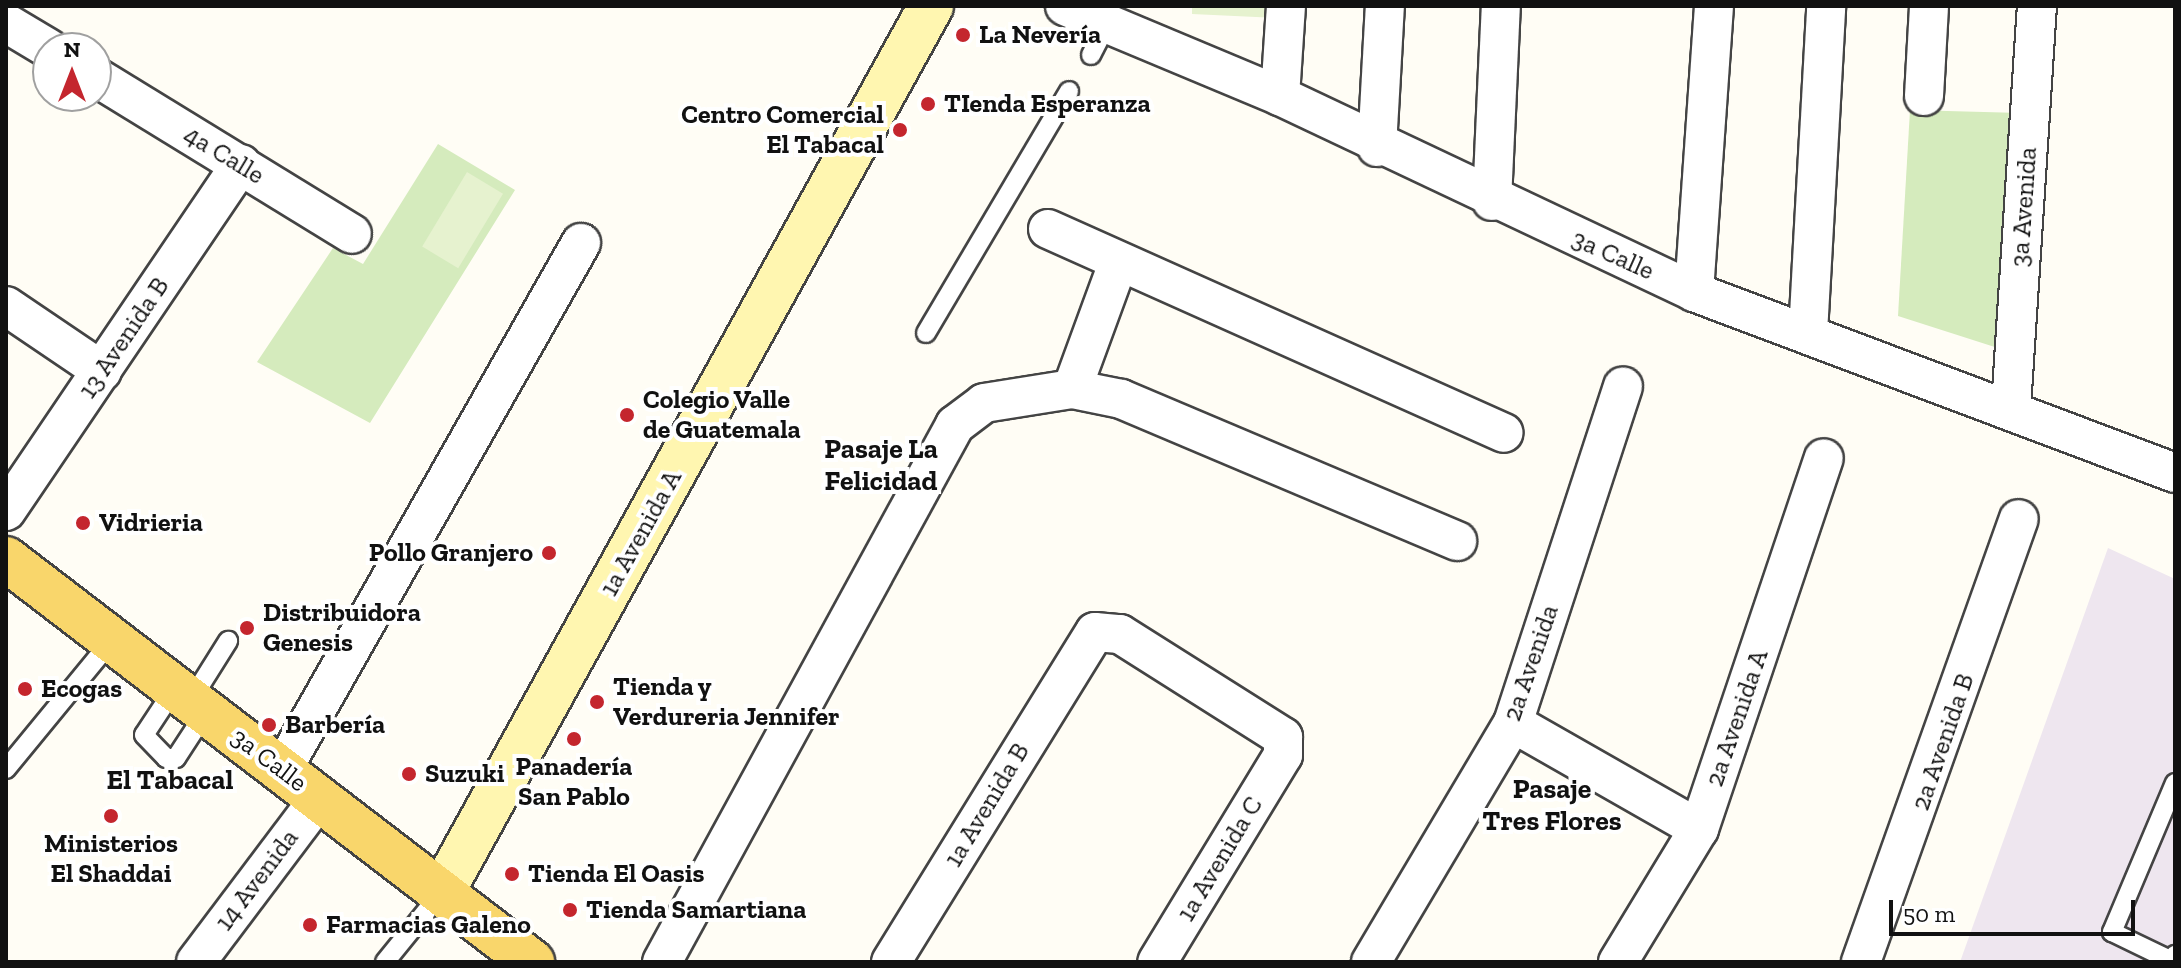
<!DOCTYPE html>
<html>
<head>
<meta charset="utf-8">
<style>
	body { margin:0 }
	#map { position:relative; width:2181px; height:968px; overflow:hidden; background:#fffdf5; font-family:"Zilla Slab",serif }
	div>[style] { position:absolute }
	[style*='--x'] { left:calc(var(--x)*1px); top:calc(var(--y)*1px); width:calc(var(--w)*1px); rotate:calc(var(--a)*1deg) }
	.industrial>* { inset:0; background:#eee6ef }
	.green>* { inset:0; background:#d5ebbd }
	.pitch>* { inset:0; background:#e6f2cf; transform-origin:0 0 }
	.roads { filter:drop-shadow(2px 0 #444) drop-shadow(-2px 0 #444) drop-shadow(0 2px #444) drop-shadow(0 -2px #444) }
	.lane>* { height:18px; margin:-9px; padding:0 9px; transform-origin:9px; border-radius:9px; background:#fff }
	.street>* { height:38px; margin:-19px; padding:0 19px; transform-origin:19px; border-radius:19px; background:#fff }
	.secondary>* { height:44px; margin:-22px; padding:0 22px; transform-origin:22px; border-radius:22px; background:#fff6b0 }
	.primary>* { height:44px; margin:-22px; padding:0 22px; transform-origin:22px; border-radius:22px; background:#f9d66b }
	.dots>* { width:22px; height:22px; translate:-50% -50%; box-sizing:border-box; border:4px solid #fff; border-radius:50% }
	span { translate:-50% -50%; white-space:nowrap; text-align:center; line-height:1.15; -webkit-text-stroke:8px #fff; paint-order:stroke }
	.poi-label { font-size:26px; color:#111; font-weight:700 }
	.left { translate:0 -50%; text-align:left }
	.right { translate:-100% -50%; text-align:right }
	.street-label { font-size:26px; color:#111 }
	.neighbourhood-label { font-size:28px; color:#111; font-weight:700 }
	.frame { position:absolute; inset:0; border:8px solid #111; pointer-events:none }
	.north { position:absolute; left:32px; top:32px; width:80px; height:80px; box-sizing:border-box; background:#fff; border:2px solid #a0a0a0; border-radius:50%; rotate:0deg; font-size:22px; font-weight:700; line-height:32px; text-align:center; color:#111 }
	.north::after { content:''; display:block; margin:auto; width:28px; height:36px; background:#c4262e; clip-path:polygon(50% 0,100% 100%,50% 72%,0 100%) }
	.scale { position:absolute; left:1889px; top:900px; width:246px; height:36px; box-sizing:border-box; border:4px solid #111; border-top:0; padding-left:10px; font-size:24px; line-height:28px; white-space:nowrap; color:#111; -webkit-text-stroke:6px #fff; paint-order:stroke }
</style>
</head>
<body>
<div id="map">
	<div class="industrial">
		<div style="clip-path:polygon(2108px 548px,2175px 579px,2175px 962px,1960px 962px)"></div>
	</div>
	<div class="green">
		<div style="clip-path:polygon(1910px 110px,2021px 113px,2001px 349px,1898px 316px)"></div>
		<div style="clip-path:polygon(438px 144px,515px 190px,370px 423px,257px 362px,333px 248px,363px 264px)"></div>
	</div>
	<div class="pitch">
		<div style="clip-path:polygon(1192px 6px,1280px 6px,1280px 18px,1192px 14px)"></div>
		<div style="left:467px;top:172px;width:42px;height:87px;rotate:31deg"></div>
	</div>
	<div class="roads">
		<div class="lane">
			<div style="--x:1091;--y:55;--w:35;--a:-63"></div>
			<div style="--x:926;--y:333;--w:281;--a:-59.4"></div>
			<div style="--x:175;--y:688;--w:56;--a:123.4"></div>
			<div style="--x:144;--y:735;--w:32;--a:46"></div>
			<div style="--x:166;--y:758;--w:10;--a:0"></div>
			<div style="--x:176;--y:758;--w:55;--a:-56.9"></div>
			<div style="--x:191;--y:700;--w:70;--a:-57.9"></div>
			<div style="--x:6;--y:769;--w:166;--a:-50.6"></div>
			<div style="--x:2175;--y:783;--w:162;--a:112.9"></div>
			<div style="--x:2112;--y:932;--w:67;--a:25.8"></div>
			<div style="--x:2172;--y:961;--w:7;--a:-63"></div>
			<div style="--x:385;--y:962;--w:89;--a:-50.9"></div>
		</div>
		<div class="street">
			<div style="--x:1065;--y:6;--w:233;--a:22.7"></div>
			<div style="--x:1280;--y:96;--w:458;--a:25.3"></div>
			<div style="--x:1694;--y:292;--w:514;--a:20.62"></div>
			<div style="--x:6;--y:23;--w:49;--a:30.8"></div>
			<div style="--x:96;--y:77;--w:300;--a:31.5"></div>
			<div style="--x:1280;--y:96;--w:90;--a:-86.2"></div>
			<div style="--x:1924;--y:96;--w:90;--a:-86.8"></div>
			<div style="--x:1377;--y:147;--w:141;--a:-86.8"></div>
			<div style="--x:1492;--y:201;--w:195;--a:-87.4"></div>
			<div style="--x:1048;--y:229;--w:499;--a:24.1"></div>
			<div style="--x:1694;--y:292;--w:287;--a:-86"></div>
			<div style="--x:6;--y:306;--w:116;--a:34.1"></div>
			<div style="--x:1808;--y:333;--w:327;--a:-86.8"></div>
			<div style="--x:1072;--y:389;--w:134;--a:-69.9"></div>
			<div style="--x:2011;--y:407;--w:402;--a:-86.3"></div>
			<div style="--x:6;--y:511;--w:419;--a:-55.9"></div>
			<div style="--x:1513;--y:723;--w:214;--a:29.7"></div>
			<div style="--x:282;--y:770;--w:606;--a:-60.43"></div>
			<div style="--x:196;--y:962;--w:204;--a:-53"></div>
			<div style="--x:662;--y:962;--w:612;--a:-61.38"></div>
			<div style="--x:955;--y:425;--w:36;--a:-37"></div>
			<div style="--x:984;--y:403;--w:89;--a:-9"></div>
			<div style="--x:1072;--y:389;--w:50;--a:11.5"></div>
			<div style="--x:1121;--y:399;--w:365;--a:22.9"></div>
			<div style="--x:891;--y:962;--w:388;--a:-58.3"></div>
			<div style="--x:1095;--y:632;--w:25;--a:5"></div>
			<div style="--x:1120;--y:634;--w:193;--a:32.3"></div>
			<div style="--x:1283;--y:737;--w:18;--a:90"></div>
			<div style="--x:1283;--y:755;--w:242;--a:121.3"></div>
			<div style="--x:1371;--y:962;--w:278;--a:-59.3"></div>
			<div style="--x:1513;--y:723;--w:354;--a:-71.9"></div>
			<div style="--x:1618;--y:962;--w:156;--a:-58.7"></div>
			<div style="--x:1699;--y:829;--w:391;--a:-71.4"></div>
			<div style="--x:1861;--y:962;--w:470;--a:-70.4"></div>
		</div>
		<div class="secondary">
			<div style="--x:442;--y:892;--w:1012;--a:-61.1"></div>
		</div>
		<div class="primary">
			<div style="--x:6;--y:559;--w:663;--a:37.46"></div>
		</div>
	</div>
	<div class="dots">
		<div style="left:963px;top:35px;background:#c4262e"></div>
		<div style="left:928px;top:104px;background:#c4262e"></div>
		<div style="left:900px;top:130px;background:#c4262e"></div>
		<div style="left:627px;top:415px;background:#c4262e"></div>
		<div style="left:83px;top:523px;background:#c4262e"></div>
		<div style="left:549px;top:553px;background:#c4262e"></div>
		<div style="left:247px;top:628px;background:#c4262e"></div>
		<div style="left:25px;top:689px;background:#c4262e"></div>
		<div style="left:597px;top:702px;background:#c4262e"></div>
		<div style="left:269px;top:725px;background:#c4262e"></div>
		<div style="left:574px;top:739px;background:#c4262e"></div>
		<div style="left:409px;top:774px;background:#c4262e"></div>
		<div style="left:111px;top:816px;background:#c4262e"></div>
		<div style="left:512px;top:874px;background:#c4262e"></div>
		<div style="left:570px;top:910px;background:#c4262e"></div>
		<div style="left:310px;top:925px;background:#c4262e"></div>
	</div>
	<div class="poi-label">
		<span class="left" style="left:979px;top:35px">La Nevería</span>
		<span class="left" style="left:944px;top:104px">TIenda Esperanza</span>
		<span class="right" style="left:884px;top:130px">Centro Comercial<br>El Tabacal</span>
		<span class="left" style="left:643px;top:415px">Colegio Valle<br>de Guatemala</span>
		<span class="left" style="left:99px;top:523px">Vidrieria</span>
		<span class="right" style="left:533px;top:553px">Pollo Granjero</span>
		<span class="left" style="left:263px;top:628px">Distribuidora<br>Genesis</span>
		<span class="left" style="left:613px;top:702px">Tienda y<br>Verdureria Jennifer</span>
		<span class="left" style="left:41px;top:689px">Ecogas</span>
		<span class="left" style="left:285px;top:725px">Barbería</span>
		<span style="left:574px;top:782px">Panadería<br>San Pablo</span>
		<span class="left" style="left:425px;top:774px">Suzuki</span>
		<span style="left:111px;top:859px">Ministerios<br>El Shaddai</span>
		<span class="left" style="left:528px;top:874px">Tienda El Oasis</span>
		<span class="left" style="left:586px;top:910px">Tienda Samartiana</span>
		<span class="left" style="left:326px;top:925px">Farmacias Galeno</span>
	</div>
	<div class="street-label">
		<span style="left:224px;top:155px;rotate:31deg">4a Calle</span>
		<span style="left:2024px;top:207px;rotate:-86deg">3a Avenida</span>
		<span style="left:1613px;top:255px;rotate:24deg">3a Calle</span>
		<span style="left:124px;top:338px;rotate:-56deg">13 Avenida B</span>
		<span style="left:641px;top:533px;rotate:-61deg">1a Avenida A</span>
		<span style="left:1531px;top:663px;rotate:-71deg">2a Avenida</span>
		<span style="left:1737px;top:718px;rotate:-71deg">2a Avenida A</span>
		<span style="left:1943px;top:742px;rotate:-71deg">2a Avenida B</span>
		<span style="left:269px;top:760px;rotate:37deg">3a Calle</span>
		<span style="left:987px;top:805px;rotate:-59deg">1a Avenida B</span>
		<span style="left:1220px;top:859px;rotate:-59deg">1a Avenida C</span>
		<span style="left:257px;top:880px;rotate:-53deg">14 Avenida</span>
	</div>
	<div class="neighbourhood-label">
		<span style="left:881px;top:465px">Pasaje La<br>Felicidad</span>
		<span style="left:170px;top:780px">El Tabacal</span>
		<span style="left:1552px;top:805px">Pasaje<br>Tres Flores</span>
	</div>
	<div class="frame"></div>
	<div class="north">N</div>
	<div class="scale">50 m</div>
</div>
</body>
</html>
